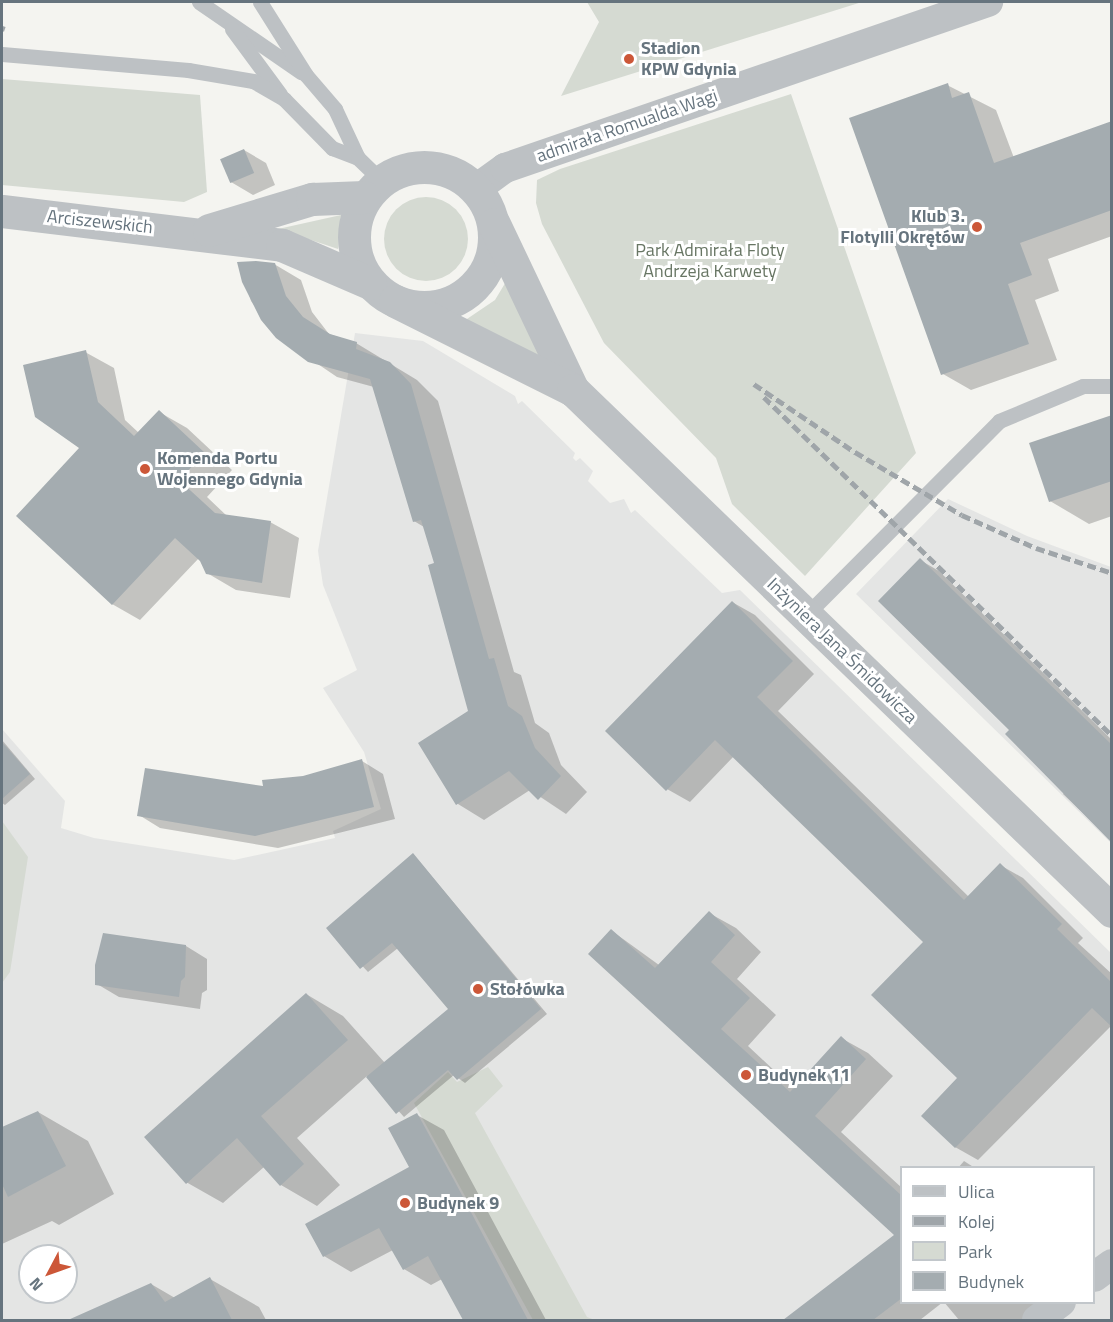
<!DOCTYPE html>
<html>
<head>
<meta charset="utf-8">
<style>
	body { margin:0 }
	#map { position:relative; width:1113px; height:1322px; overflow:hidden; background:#f4f4f0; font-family:"Titillium Web",sans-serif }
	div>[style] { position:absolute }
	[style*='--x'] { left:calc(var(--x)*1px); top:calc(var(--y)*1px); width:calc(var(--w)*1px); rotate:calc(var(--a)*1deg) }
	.built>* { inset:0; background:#e4e5e4 }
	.green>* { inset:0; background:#d5dad2 }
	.round { border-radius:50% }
	.shadow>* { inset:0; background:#0003 }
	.building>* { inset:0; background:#a4acb0; transform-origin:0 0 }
	.service>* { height:15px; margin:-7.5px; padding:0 7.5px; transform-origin:7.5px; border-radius:7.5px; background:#bdc1c4 }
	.minor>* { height:30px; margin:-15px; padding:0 15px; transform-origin:15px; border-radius:15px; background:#bdc1c4 }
	.tertiary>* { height:33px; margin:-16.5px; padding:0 16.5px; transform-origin:16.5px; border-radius:16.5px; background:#bdc1c4 }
	.tertiary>.ring { margin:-16.5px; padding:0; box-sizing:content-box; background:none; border:33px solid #bdc1c4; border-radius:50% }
	.rail>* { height:4.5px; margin-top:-2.25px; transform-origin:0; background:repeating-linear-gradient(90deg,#9fa5a9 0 9px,transparent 0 13.5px) }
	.dots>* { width:16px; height:16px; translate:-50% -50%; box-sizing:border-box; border:3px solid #fff; border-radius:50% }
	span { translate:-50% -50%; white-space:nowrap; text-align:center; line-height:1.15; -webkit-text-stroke:6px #fff; paint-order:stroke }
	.poi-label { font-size:18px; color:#66747e; font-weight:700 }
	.left { translate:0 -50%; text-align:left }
	.right { translate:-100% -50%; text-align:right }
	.street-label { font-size:18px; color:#66747e }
	.park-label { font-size:18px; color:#687664 }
	.frame { position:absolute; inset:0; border:3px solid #66747e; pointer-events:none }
	.legend { position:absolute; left:900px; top:1166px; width:195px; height:138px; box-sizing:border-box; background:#fff; border:2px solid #c2c7cb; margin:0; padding:8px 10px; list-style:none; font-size:18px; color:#66747e }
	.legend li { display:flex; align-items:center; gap:12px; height:30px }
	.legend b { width:30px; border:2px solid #c2c7cb }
	.north { position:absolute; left:18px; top:1244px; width:60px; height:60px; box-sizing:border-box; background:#fff; border:2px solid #c2c7cb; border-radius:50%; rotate:229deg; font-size:16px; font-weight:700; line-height:24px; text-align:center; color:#66747e }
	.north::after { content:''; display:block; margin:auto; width:21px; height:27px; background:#cc5738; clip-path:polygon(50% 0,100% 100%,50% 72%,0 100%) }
</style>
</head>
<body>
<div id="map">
	<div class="built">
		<div style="clip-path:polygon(evenodd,355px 333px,423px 341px,515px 396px,518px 404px,522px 401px,575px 453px,573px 458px,576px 461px,580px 458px,593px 471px,588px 481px,610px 503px,624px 499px,631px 513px,635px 510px,722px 593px,740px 590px,1111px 953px,1112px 1249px,1100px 1261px,1111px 1276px,1111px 1320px,2px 1320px,2px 729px,65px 801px,61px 828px,94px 838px,234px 860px,335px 838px,333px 831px,381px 809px,364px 752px,323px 688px,357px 670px,323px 585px,318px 551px,355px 333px,902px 1168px,1094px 1168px,1094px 1302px,902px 1302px,902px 1168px,355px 333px,30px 1256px,66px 1256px,66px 1292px,30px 1292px,30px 1256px)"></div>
		<div style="clip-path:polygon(948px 499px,1027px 536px,1111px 567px,1111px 843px,856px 594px)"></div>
	</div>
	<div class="green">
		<div style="clip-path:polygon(587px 2px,862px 2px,561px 96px,599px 22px)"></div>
		<div style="clip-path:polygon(2px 79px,200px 95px,207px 192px,184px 202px,2px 185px)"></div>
		<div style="clip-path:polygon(791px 94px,916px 453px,805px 576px,732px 504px,716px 458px,604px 343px,542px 224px,536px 203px,537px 180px,560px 169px)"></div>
		<div class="round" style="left:384px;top:197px;width:84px;height:84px"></div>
		<div style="clip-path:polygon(341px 215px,338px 249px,278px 229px)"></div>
		<div style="clip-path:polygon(507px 280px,555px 364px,464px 321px,495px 300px)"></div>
		<div style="clip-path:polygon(2px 821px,28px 857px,10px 972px,2px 983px)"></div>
		<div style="clip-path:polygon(488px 1067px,503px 1086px,475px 1113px,587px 1317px,595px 1320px,533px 1320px,414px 1103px,448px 1072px,457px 1082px)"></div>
	</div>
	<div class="shadow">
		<div style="clip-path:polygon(947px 85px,996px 110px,1014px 158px,1112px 123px,1112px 236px,1048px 259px,1059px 291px,1035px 300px,1057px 360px,971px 390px,943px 374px)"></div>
		<div style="clip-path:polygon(244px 150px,266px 163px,275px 185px,253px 195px,231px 182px)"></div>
		<div style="clip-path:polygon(239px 263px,274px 264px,301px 280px,312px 312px,329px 334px,356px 343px,417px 380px,438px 401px,514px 672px,521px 675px,535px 723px,549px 733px,561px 765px,587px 792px,566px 814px,530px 790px,484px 820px,458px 804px,420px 743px,469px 711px,436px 564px,424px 527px,414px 521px,374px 387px,337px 377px,278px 337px,251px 301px)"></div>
		<div style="clip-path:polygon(85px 352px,114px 368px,125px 420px,139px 433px,159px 412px,187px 428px,232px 470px,207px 497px,227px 516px,270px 522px,299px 538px,290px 598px,236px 590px,207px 573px,199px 558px,140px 620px,112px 604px,81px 448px)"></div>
		<div style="clip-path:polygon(1112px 417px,1112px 516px,1089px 524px,1050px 501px)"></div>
		<div style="clip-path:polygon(920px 560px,939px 571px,1112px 740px,1112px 841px,1063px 794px,1065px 792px,1011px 730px)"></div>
		<div style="clip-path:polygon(732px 602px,755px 615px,814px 674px,778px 711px,969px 897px,1000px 865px,1023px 878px,1083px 938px,1078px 943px,1112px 974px,1112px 1025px,978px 1160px,955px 1147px,959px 1078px,925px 942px,734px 756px,690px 802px,667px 789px)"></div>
		<div style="clip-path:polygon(2px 740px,35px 779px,5px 805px,2px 803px)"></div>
		<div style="clip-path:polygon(362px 761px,383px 774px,395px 819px,278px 848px,160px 828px,139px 815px,264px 788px)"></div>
		<div style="clip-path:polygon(413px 854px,547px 1014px,465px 1083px,454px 1075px,404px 1117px,367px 1076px,297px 1138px,340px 1185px,317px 1206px,281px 1185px,264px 1167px,223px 1203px,186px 1182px,306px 994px,343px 1016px,385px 1063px,450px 1010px,398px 948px,368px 972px,328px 929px)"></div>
		<div style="clip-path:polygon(709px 913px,736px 928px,761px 952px,737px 979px,776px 1015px,748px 1046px,794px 1089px,841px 1038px,868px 1053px,893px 1076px,841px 1132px,902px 1188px,902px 1302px,943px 1302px,920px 1320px,786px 1320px,896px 1235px,612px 931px,659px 965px)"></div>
		<div style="clip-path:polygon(186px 946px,207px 959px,207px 990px,202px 993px,200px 1009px,119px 997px,97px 984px)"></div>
		<div style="clip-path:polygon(38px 1112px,88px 1141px,114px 1194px,59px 1225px,52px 1221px,2px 1244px,2px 1128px)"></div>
		<div style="clip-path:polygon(417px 1115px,444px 1130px,546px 1320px,465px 1320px,442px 1279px,431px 1285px,404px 1269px,393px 1250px,351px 1272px,324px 1256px,411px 1168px)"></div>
		<div style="clip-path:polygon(964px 1161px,975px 1168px,958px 1168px)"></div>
		<div style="clip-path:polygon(210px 1279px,259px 1307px,266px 1320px,71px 1320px,151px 1284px,175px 1298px)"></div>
		<div style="clip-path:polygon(944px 1302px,1057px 1302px,1032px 1320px,959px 1320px)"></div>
	</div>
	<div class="building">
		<div style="clip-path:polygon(948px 83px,952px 98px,969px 92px,994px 163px,1112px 121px,1112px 210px,1020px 243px,1032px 275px,1008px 284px,1029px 344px,941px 375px,849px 118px)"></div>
		<div style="left:244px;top:149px;width:26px;height:26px;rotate:67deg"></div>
		<div style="clip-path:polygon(256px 261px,275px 263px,286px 296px,303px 317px,330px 334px,357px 342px,356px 349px,390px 362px,411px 384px,489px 659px,494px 658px,508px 706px,522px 716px,535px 748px,561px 776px,538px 800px,509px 771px,456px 805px,418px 743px,468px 711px,428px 565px,434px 563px,421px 520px,413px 522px,370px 379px,308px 362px,276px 338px,261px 320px,242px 282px,237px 262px)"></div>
		<div style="clip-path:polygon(86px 350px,98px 402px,134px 436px,159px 410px,205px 453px,179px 480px,215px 513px,271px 521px,262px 583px,206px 574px,200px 561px,175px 538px,112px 605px,16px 516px,79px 448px,35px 417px,23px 365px)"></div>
		<div style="clip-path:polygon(1112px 415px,1112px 481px,1049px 502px,1029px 443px)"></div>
		<div style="clip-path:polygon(920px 558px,1112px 745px,1112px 843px,1005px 734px,1009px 730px,878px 601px)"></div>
		<div style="clip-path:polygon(732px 601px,793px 661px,757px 697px,964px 900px,1000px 863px,1062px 924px,1057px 929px,1112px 983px,1112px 1027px,1092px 1008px,955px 1148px,921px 1116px,957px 1078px,871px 995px,923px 942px,715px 740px,666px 791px,605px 731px)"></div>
		<div style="clip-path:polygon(2px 742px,30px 774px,2px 799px)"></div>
		<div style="clip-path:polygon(362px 759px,374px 807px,255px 836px,137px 816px,145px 768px,263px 786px,262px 780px,303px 776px)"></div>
		<div style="clip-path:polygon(413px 853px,541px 1009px,457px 1080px,448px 1070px,396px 1114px,366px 1077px,448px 1009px,392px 943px,360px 969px,326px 928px)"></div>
		<div style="clip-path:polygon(709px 911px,735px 935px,711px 962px,750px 998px,721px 1029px,790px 1092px,841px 1036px,866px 1059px,815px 1116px,902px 1196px,902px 1298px,873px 1320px,783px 1320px,894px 1235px,588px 954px,611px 929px,655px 968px)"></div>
		<div style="clip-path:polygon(103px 933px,186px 945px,185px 977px,181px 981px,179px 997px,95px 985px,95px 965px)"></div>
		<div style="clip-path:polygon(306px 993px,348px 1040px,261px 1116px,304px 1164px,280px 1186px,237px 1138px,186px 1184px,144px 1137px)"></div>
		<div style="clip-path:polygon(38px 1111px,66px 1166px,8px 1197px,2px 1184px,2px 1127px)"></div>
		<div style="clip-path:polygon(417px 1113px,455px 1182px,528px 1320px,463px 1320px,428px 1256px,403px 1270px,379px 1228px,323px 1257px,305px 1224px,409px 1167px,388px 1128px)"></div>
		<div style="clip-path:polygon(210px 1277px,232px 1320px,68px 1320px,151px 1283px,165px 1302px)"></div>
	</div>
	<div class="service">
		<div style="--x:199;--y:2;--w:124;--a:34.5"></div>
		<div style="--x:260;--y:2;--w:86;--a:57.8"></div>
		<div style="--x:306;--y:75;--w:45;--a:49.5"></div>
		<div style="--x:335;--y:109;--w:54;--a:64.9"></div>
		<div style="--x:232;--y:29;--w:81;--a:53.6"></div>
		<div style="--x:2;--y:54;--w:187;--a:4.9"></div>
		<div style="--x:188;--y:70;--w:66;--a:9.6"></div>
		<div style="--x:253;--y:81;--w:36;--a:30"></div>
		<div style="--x:284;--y:99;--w:69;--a:45.6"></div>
		<div style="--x:332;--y:148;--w:28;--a:21"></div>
		<div style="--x:358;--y:158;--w:30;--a:44"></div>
		<div style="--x:806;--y:615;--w:274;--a:-45.1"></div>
		<div style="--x:999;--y:421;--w:91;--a:-22.6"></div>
		<div style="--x:1083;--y:386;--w:29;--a:0"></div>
	</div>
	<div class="minor">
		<div style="--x:476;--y:189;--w:36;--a:-36"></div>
		<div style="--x:505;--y:168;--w:511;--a:-18.97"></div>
		<div style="--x:1094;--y:1277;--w:22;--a:-36"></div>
		<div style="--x:1037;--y:1320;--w:30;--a:-37"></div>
	</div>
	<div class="tertiary">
		<div class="ring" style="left:354px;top:167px;width:107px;height:107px"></div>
		<div style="--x:2;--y:211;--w:282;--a:6.9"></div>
		<div style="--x:282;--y:245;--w:96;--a:23.4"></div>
		<div style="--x:494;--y:224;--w:184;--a:64.6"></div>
		<div style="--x:209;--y:230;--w:108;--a:-16.8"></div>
		<div style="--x:312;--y:199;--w:52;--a:-2.2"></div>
		<div style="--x:395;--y:301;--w:199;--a:26.6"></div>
		<div style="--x:573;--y:390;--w:750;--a:44.03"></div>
	</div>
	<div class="rail">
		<div style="--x:2;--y:28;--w:3;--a:18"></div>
		<div style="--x:754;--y:384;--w:122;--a:34"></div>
		<div style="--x:855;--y:452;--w:124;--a:30.5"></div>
		<div style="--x:962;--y:515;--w:81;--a:24"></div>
		<div style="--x:1036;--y:548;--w:80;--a:18.2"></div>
		<div style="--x:764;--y:397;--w:485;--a:44.2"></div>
	</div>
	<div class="dots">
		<div style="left:629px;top:59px;background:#cc5738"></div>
		<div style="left:977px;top:227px;background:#cc5738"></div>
		<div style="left:145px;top:469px;background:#cc5738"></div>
		<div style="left:478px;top:989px;background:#cc5738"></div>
		<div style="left:746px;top:1075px;background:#cc5738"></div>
		<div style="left:405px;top:1203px;background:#cc5738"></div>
	</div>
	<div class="poi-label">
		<span class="left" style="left:641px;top:59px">Stadion<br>KPW Gdynia</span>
		<span class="right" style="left:965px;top:227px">Klub 3.<br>Flotylli Okrętów</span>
		<span class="left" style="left:157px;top:469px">Komenda Portu<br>Wojennego Gdynia</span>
		<span class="left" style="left:490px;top:989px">Stołówka</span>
		<span class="left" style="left:758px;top:1075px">Budynek 11</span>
		<span class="left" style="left:417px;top:1203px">Budynek 9</span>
	</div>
	<div class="street-label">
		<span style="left:627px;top:126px;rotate:-19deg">admirała Romualda Wagi</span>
		<span style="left:100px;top:222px;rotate:6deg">Arciszewskich</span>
		<span style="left:842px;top:651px;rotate:44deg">Inżyniera Jana Śmidowicza</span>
	</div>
	<div class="park-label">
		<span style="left:710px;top:261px">Park Admirała Floty<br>Andrzeja Karwety</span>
	</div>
	<div class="frame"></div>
	<ul class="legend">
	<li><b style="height:8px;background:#bdc1c4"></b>Ulica</li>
	<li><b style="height:8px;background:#9fa5a9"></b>Kolej</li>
	<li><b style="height:16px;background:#d5dad2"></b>Park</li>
	<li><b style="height:16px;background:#a4acb0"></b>Budynek</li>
	</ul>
	<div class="north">N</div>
</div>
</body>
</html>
